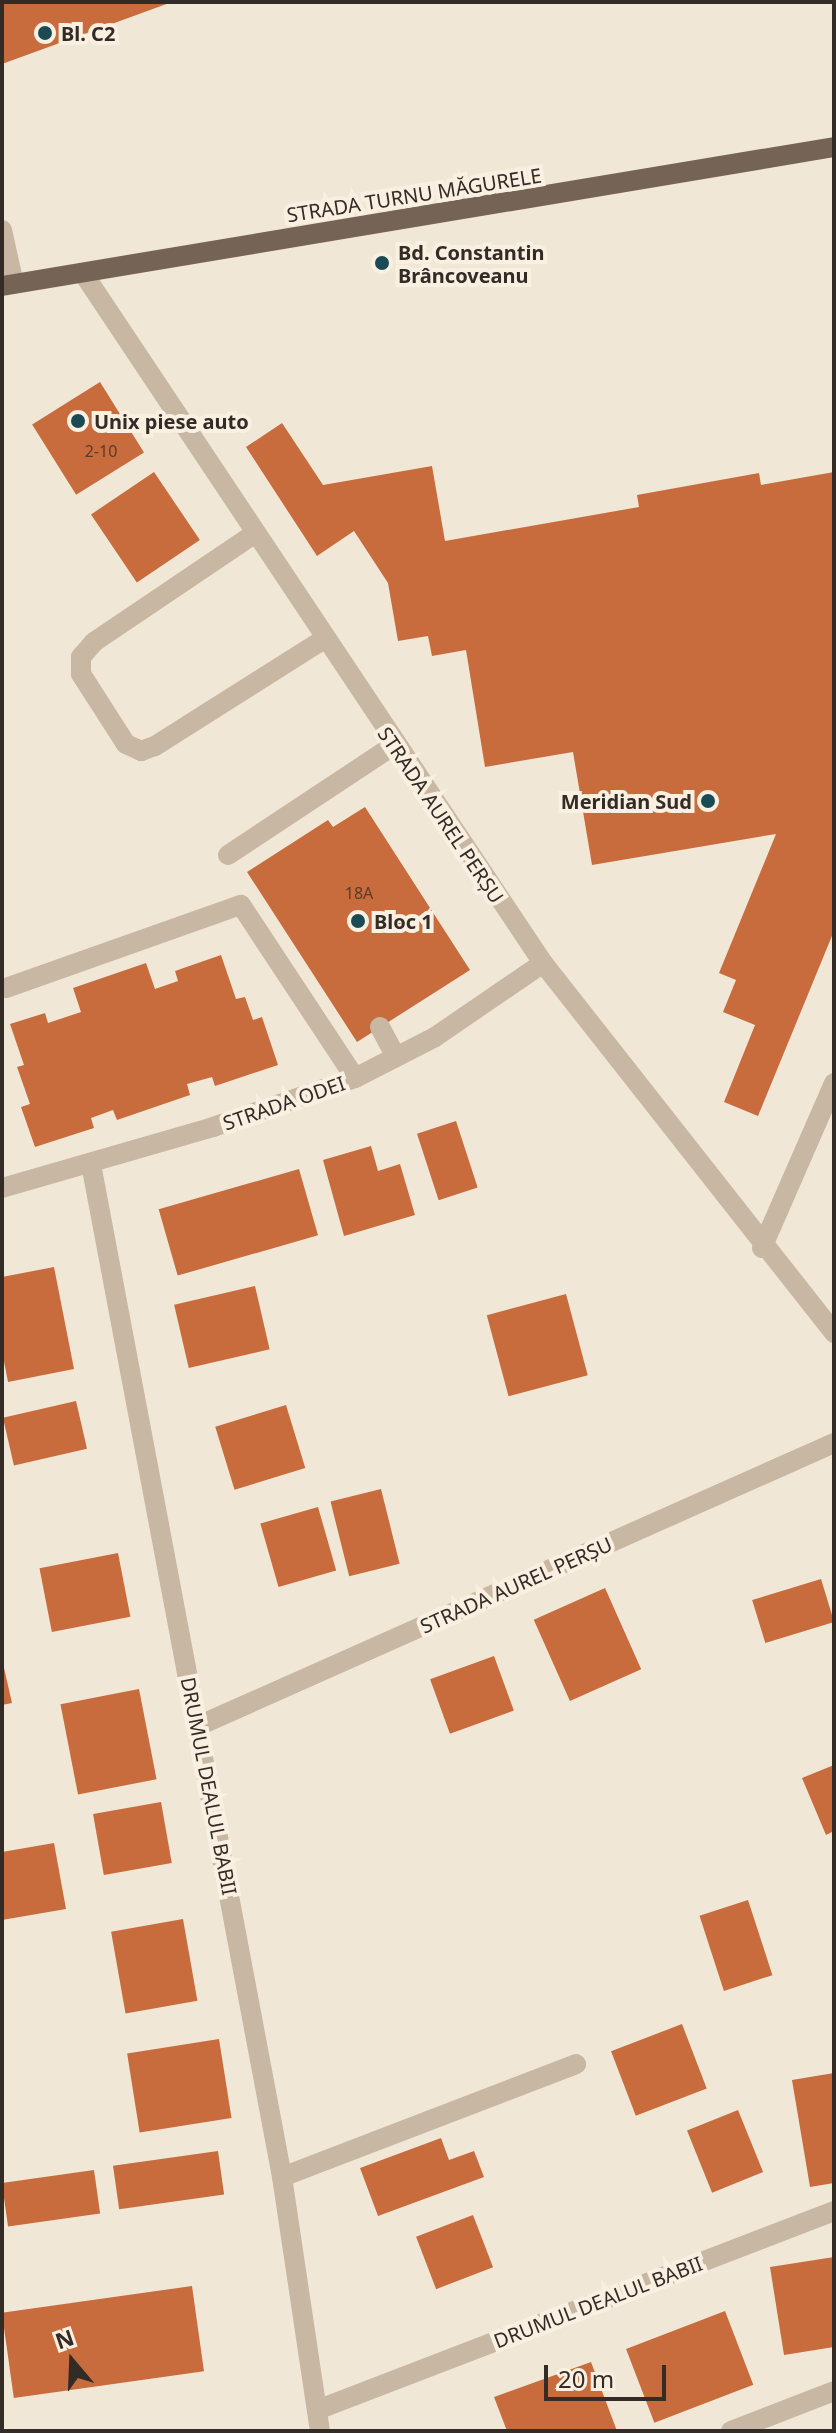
<!DOCTYPE html>
<html>
<head>
<meta charset="utf-8">
<style>
	body { margin:0 }
	#map { position:relative; width:836px; height:2433px; overflow:hidden; background:#f1e7d6; font-family:"Noto Sans",sans-serif }
	div>[style] { position:absolute }
	[style*='--x'] { left:calc(var(--x)*1px); top:calc(var(--y)*1px); width:calc(var(--w)*1px); rotate:calc(var(--a)*1deg) }
	.building>* { inset:0; background:#c86c3d; transform-origin:0 0 }
	.minor>* { height:20px; margin:-10px; padding:0 10px; transform-origin:10px; border-radius:10px; background:#c8b7a2 }
	.major>* { height:20px; margin:-10px; padding:0 10px; transform-origin:10px; border-radius:10px; background:#756355 }
	.dots>* { width:22px; height:22px; translate:-50% -50%; box-sizing:border-box; border:4px solid #f9f0e2; border-radius:50% }
	span { translate:-50% -50%; white-space:nowrap; text-align:center; line-height:1.15; -webkit-text-stroke:8px #f9f0e2; paint-order:stroke }
	.number-label { font-size:16px; color:#583b2b }
	.number-label span { -webkit-text-stroke-width:0 }
	.poi-label { font-size:20px; color:#332b25; font-weight:700 }
	.left { translate:0 -50%; text-align:left }
	.right { translate:-100% -50%; text-align:right }
	.street-label { font-size:20px; color:#332b25 }
	.frame { position:absolute; inset:0; border:4px solid #332b25; pointer-events:none }
	.north { position:absolute; left:32px; top:2321px; width:80px; height:80px; -webkit-text-stroke:6px #f9f0e2; paint-order:stroke; rotate:341deg; font-size:22px; font-weight:700; line-height:32px; text-align:center; color:#332b25 }
	.north::after { content:''; display:block; margin:auto; width:28px; height:36px; background:#332b25; clip-path:polygon(50% 0,100% 100%,50% 72%,0 100%) }
	.scale { position:absolute; left:544px; top:2365px; width:122px; height:36px; box-sizing:border-box; border:4px solid #332b25; border-top:0; padding-left:10px; font-size:24px; line-height:28px; white-space:nowrap; color:#332b25; -webkit-text-stroke:6px #f9f0e2; paint-order:stroke }
</style>
</head>
<body>
<div id="map">
	<div class="building">
		<div style="clip-path:polygon(2px 2px,172px 2px,2px 64px)"></div>
		<div style="left:100px;top:382px;width:83px;height:80px;rotate:58deg"></div>
		<div style="clip-path:polygon(282px 423px,323px 485px,432px 466px,445px 541px,639px 507px,637px 495px,759px 473px,761px 485px,834px 472px,834px 931px,758px 1116px,724px 1102px,755px 1025px,723px 1012px,736px 980px,719px 973px,776px 834px,592px 865px,573px 752px,485px 767px,466px 650px,432px 656px,428px 636px,398px 641px,388px 583px,354px 531px,317px 556px,246px 447px)"></div>
		<div style="left:154px;top:472px;width:82px;height:76px;rotate:56deg"></div>
		<div style="clip-path:polygon(365px 807px,470px 970px,357px 1042px,247px 872px,328px 820px,333px 827px)"></div>
		<div style="clip-path:polygon(221px 955px,236px 999px,245px 997px,253px 1020px,262px 1017px,278px 1065px,215px 1086px,212px 1077px,187px 1084px,190px 1095px,117px 1120px,113px 1110px,91px 1118px,94px 1128px,35px 1147px,21px 1107px,30px 1104px,17px 1067px,24px 1065px,10px 1024px,45px 1013px,48px 1023px,81px 1012px,73px 988px,146px 963px,155px 989px,178px 981px,175px 971px)"></div>
		<div style="left:456px;top:1121px;width:70px;height:41px;rotate:72deg"></div>
		<div style="clip-path:polygon(371px 1146px,378px 1171px,400px 1164px,415px 1215px,344px 1236px,323px 1160px)"></div>
		<div style="left:299px;top:1169px;width:69px;height:146px;rotate:74deg"></div>
		<div style="clip-path:polygon(54px 1267px,74px 1369px,8px 1382px,2px 1351px,2px 1277px)"></div>
		<div style="left:255px;top:1286px;width:65px;height:83px;rotate:77deg"></div>
		<div style="left:566px;top:1294px;width:84px;height:82px;rotate:75deg"></div>
		<div style="left:76px;top:1401px;width:49px;height:75px;rotate:77deg"></div>
		<div style="left:286px;top:1405px;width:66px;height:74px;rotate:73deg"></div>
		<div style="left:381px;top:1489px;width:77px;height:52px;rotate:76deg"></div>
		<div style="left:318px;top:1507px;width:66px;height:60px;rotate:74deg"></div>
		<div style="left:118px;top:1553px;width:65px;height:80px;rotate:79deg"></div>
		<div style="left:821px;top:1579px;width:45px;height:72px;rotate:73deg"></div>
		<div style="left:605px;top:1588px;width:89px;height:78px;rotate:66deg"></div>
		<div style="left:494px;top:1656px;width:58px;height:68px;rotate:70deg"></div>
		<div style="clip-path:polygon(2px 1659px,12px 1703px,2px 1705px)"></div>
		<div style="left:139px;top:1689px;width:92px;height:80px;rotate:79deg"></div>
		<div style="clip-path:polygon(834px 1765px,834px 1831px,826px 1835px,802px 1778px)"></div>
		<div style="left:161px;top:1802px;width:62px;height:69px;rotate:80deg"></div>
		<div style="clip-path:polygon(54px 1843px,66px 1909px,2px 1920px,2px 1852px)"></div>
		<div style="left:748px;top:1900px;width:79px;height:51px;rotate:72deg"></div>
		<div style="left:183px;top:1919px;width:83px;height:73px;rotate:80deg"></div>
		<div style="left:682px;top:2024px;width:69px;height:76px;rotate:69deg"></div>
		<div style="left:219px;top:2039px;width:80px;height:93px;rotate:81deg"></div>
		<div style="clip-path:polygon(834px 2073px,834px 2183px,810px 2187px,792px 2080px)"></div>
		<div style="left:738px;top:2110px;width:67px;height:55px;rotate:68deg"></div>
		<div style="clip-path:polygon(441px 2138px,449px 2160px,474px 2151px,484px 2177px,378px 2216px,360px 2168px)"></div>
		<div style="left:218px;top:2151px;width:44px;height:106px;rotate:82deg"></div>
		<div style="left:94px;top:2170px;width:44px;height:93px;rotate:82deg"></div>
		<div style="left:473px;top:2215px;width:56px;height:61px;rotate:69deg"></div>
		<div style="clip-path:polygon(834px 2257px,834px 2347px,784px 2355px,770px 2267px)"></div>
		<div style="left:192px;top:2286px;width:86px;height:192px;rotate:82deg"></div>
		<div style="left:725px;top:2311px;width:79px;height:106px;rotate:69deg"></div>
		<div style="clip-path:polygon(591px 2362px,617px 2431px,507px 2431px,494px 2397px)"></div>
	</div>
	<div class="minor">
		<div style="--x:2;--y:230;--w:55;--a:77.5"></div>
		<div style="--x:83;--y:273;--w:829;--a:56.31"></div>
		<div style="--x:543;--y:963;--w:471;--a:51.8"></div>
		<div style="--x:254;--y:534;--w:193;--a:146"></div>
		<div style="--x:94;--y:642;--w:20;--a:131"></div>
		<div style="--x:81;--y:657;--w:17;--a:90"></div>
		<div style="--x:81;--y:674;--w:83;--a:57.3"></div>
		<div style="--x:126;--y:744;--w:17;--a:25"></div>
		<div style="--x:141;--y:751;--w:15;--a:-20"></div>
		<div style="--x:155;--y:746;--w:200;--a:-32.3"></div>
		<div style="--x:228;--y:855;--w:199;--a:-33.5"></div>
		<div style="--x:6;--y:988;--w:249;--a:-19.5"></div>
		<div style="--x:241;--y:905;--w:207;--a:56.6"></div>
		<div style="--x:380;--y:1027;--w:34;--a:62"></div>
		<div style="--x:91;--y:1164;--w:1031;--a:79.32"></div>
		<div style="--x:282;--y:2177;--w:257;--a:81.5"></div>
		<div style="--x:2;--y:1188;--w:220;--a:-16.1"></div>
		<div style="--x:213;--y:1127;--w:150;--a:-19"></div>
		<div style="--x:355;--y:1078;--w:90;--a:-27.1"></div>
		<div style="--x:435;--y:1037;--w:131;--a:-34.4"></div>
		<div style="--x:762;--y:1248;--w:180;--a:-66.4"></div>
		<div style="--x:198;--y:1726;--w:696;--a:-23.99"></div>
		<div style="--x:282;--y:2177;--w:315;--a:-21"></div>
		<div style="--x:317;--y:2410;--w:554;--a:-21.05"></div>
		<div style="--x:731;--y:2431;--w:110;--a:-21.2"></div>
	</div>
	<div class="major">
		<div style="--x:2;--y:286;--w:844;--a:-9.48"></div>
	</div>
	<div class="dots">
		<div style="left:45px;top:33px;background:#1a4b55"></div>
		<div style="left:382px;top:263px;background:#1a4b55"></div>
		<div style="left:78px;top:421px;background:#1a4b55"></div>
		<div style="left:708px;top:801px;background:#1a4b55"></div>
		<div style="left:358px;top:921px;background:#1a4b55"></div>
	</div>
	<div class="number-label">
		<span style="left:101px;top:451px">2-10</span>
		<span style="left:359px;top:893px">18A</span>
	</div>
	<div class="poi-label">
		<span class="left" style="left:61px;top:33px">Bl. C2</span>
		<span class="left" style="left:398px;top:264px">Bd. Constantin<br>Brâncoveanu</span>
		<span class="left" style="left:94px;top:421px">Unix piese auto</span>
		<span class="right" style="left:692px;top:801px">Meridian Sud</span>
		<span class="left" style="left:374px;top:921px">Bloc 1</span>
	</div>
	<div class="street-label">
		<span style="left:414px;top:195px;rotate:-9deg">STRADA TURNU MĂGURELE</span>
		<span style="left:441px;top:815px;rotate:56deg">STRADA AUREL PERȘU</span>
		<span style="left:284px;top:1103px;rotate:-19deg">STRADA ODEI</span>
		<span style="left:516px;top:1585px;rotate:-24deg">STRADA AUREL PERȘU</span>
		<span style="left:209px;top:1786px;rotate:79deg">DRUMUL DEALUL BABII</span>
		<span style="left:598px;top:2302px;rotate:-21deg">DRUMUL DEALUL BABII</span>
	</div>
	<div class="frame"></div>
	<div class="north">N</div>
	<div class="scale">20 m</div>
</div>
</body>
</html>
